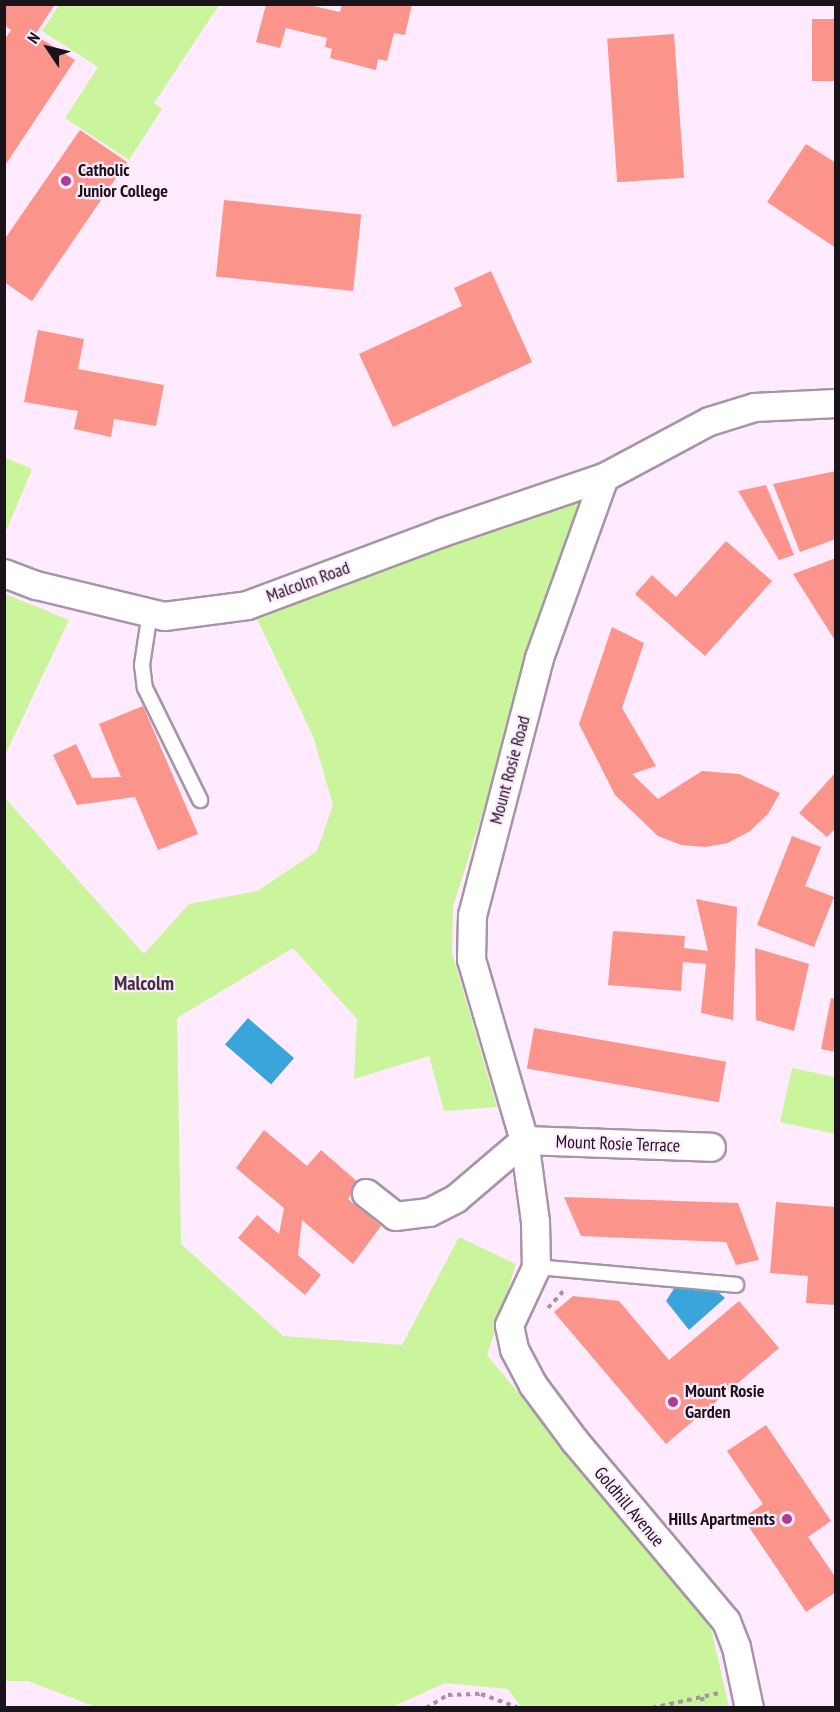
<!DOCTYPE html>
<html>
<head>
<meta charset="utf-8">
<style>
	body { margin:0 }
	#map { position:relative; width:840px; height:1712px; overflow:hidden; background:#ffeafe; font-family:"PT Sans Narrow",sans-serif }
	div>[style] { position:absolute }
	[style*='--x'] { left:calc(var(--x)*1px); top:calc(var(--y)*1px); width:calc(var(--w)*1px); rotate:calc(var(--a)*1deg) }
	.green>* { inset:0; background:#caf59d }
	.water>* { inset:0; background:#3aa5dc; transform-origin:0 0 }
	.building>* { inset:0; background:#fb958b; transform-origin:0 0 }
	.path>* { height:4px; margin-top:-2px; transform-origin:0; background:repeating-linear-gradient(90deg,#a495a4 0 4.5px,transparent 0 9px) }
	.roads { filter:drop-shadow(2px 0 #a795a7) drop-shadow(-2px 0 #a795a7) drop-shadow(0 2px #a795a7) drop-shadow(0 -2px #a795a7) }
	.service>* { height:14px; margin:-7px; padding:0 7px; transform-origin:7px; border-radius:7px; background:#fff }
	.minor>* { height:27px; margin:-13.5px; padding:0 13.5px; transform-origin:13.5px; border-radius:13.5px; background:#fff }
	.dots>* { width:16px; height:16px; translate:-50% -50%; box-sizing:border-box; border:3px solid #ffeafe; border-radius:50% }
	span { translate:-50% -50%; white-space:nowrap; text-align:center; line-height:1.15; -webkit-text-stroke:4.5px #ffeafe; paint-order:stroke }
	.poi-label { font-size:18px; color:#1a131a; font-weight:700 }
	.left { translate:0 -50%; text-align:left }
	.right { translate:-100% -50%; text-align:right }
	.street-label { font-size:18px; color:#1a131a }
	.neighbourhood-label { font-size:20px; color:#403140; font-weight:700 }
	.frame { position:absolute; inset:0; border:6px solid #1a131a; pointer-events:none }
	.north { position:absolute; left:18px; top:18px; width:60px; height:60px; -webkit-text-stroke:4px #ffeafe; paint-order:stroke; rotate:305deg; font-size:16px; font-weight:700; line-height:24px; text-align:center; color:#1a131a }
	.north::after { content:''; display:block; margin:auto; width:21px; height:27px; background:#1a131a; clip-path:polygon(50% 0,100% 100%,50% 72%,0 100%) }
</style>
</head>
<body>
<div id="map">
	<div class="green">
		<div style="clip-path:polygon(60px 4px,219px 5px,154px 103px,162px 109px,129px 160px,65px 118px,98px 67px,42px 31px)"></div>
		<div style="clip-path:polygon(4px 457px,32px 469px,7px 529px,4px 528px)"></div>
		<div style="clip-path:polygon(582px 496px,453px 907px,452px 953px,497px 1107px,444px 1111px,429px 1056px,354px 1079px,357px 1019px,293px 948px,177px 1018px,181px 1244px,283px 1336px,402px 1345px,459px 1237px,516px 1264px,487px 1355px,710px 1624px,729px 1707px,521px 1707px,508px 1689px,445px 1683px,392px 1707px,99px 1708px,28px 1681px,5px 1681px,4px 797px,144px 954px,189px 904px,257px 891px,317px 851px,333px 805px,313px 736px,255px 615px)"></div>
		<div style="clip-path:polygon(5px 594px,69px 620px,5px 755px)"></div>
		<div style="clip-path:polygon(792px 1068px,835px 1077px,835px 1134px,780px 1122px)"></div>
	</div>
	<div class="water">
		<div style="left:248px;top:1018px;width:61px;height:35px;rotate:41deg"></div>
		<div style="clip-path:polygon(675px 1287px,717px 1291px,725px 1298px,689px 1330px,666px 1301px)"></div>
	</div>
	<div class="building">
		<div style="clip-path:polygon(4px 4px,55px 4px,35px 35px,75px 60px,4px 167px,4px 40px,11px 30px,4px 25px)"></div>
		<div style="clip-path:polygon(342px 4px,412px 4px,405px 35px,394px 33px,387px 61px,378px 59px,376px 70px,330px 58px,332px 49px,325px 47px,327px 38px,286px 28px,280px 48px,256px 42px,266px 5px,309px 5px,340px 12px)"></div>
		<div style="left:836px;top:19px;width:62px;height:24px;rotate:90deg"></div>
		<div style="left:674px;top:34px;width:144px;height:67px;rotate:86deg"></div>
		<div style="clip-path:polygon(80px 130px,127px 162px,32px 301px,4px 282px,4px 240px)"></div>
		<div style="clip-path:polygon(806px 144px,836px 163px,836px 248px,767px 202px)"></div>
		<div style="left:224px;top:200px;width:138px;height:77px;rotate:6deg"></div>
		<div style="clip-path:polygon(491px 271px,532px 362px,393px 427px,359px 354px,462px 306px,454px 288px)"></div>
		<div style="clip-path:polygon(38px 330px,84px 339px,78px 369px,164px 385px,156px 426px,114px 419px,111px 437px,74px 429px,78px 411px,24px 402px)"></div>
		<div style="clip-path:polygon(836px 471px,836px 539px,800px 552px,773px 484px)"></div>
		<div style="clip-path:polygon(766px 485px,794px 555px,779px 560px,738px 491px)"></div>
		<div style="clip-path:polygon(726px 541px,772px 581px,705px 656px,635px 594px,652px 575px,676px 597px)"></div>
		<div style="clip-path:polygon(836px 558px,836px 642px,793px 574px)"></div>
		<div style="clip-path:polygon(612px 627px,644px 643px,622px 708px,656px 766px,632px 774px,658px 799px,702px 771px,739px 774px,780px 793px,768px 814px,750px 831px,728px 843px,705px 847px,681px 845px,658px 836px,615px 795px,579px 724px)"></div>
		<div style="clip-path:polygon(143px 706px,198px 834px,158px 850px,135px 797px,77px 805px,53px 755px,76px 744px,92px 778px,121px 777px,99px 724px)"></div>
		<div style="clip-path:polygon(836px 772px,836px 828px,827px 837px,799px 813px)"></div>
		<div style="clip-path:polygon(792px 836px,821px 847px,805px 886px,834px 897px,814px 947px,757px 925px)"></div>
		<div style="clip-path:polygon(696px 899px,737px 907px,733px 1020px,701px 1013px,706px 964px,683px 962px,681px 991px,608px 985px,613px 931px,685px 936px,684px 948px,708px 951px)"></div>
		<div style="clip-path:polygon(755px 948px,809px 964px,794px 1031px,756px 1020px)"></div>
		<div style="clip-path:polygon(831px 998px,836px 999px,836px 1052px,821px 1049px)"></div>
		<div style="left:534px;top:1028px;width:195px;height:41px;rotate:10deg"></div>
		<div style="clip-path:polygon(264px 1130px,307px 1166px,321px 1150px,360px 1184px,348px 1199px,381px 1226px,353px 1264px,302px 1220px,298px 1255px,321px 1275px,305px 1295px,238px 1238px,257px 1215px,279px 1234px,284px 1208px,236px 1168px)"></div>
		<div style="clip-path:polygon(564px 1197px,738px 1203px,759px 1260px,736px 1265px,726px 1242px,581px 1236px)"></div>
		<div style="clip-path:polygon(776px 1202px,836px 1207px,836px 1305px,806px 1303px,808px 1276px,770px 1273px)"></div>
		<div style="clip-path:polygon(573px 1296px,619px 1301px,669px 1360px,739px 1301px,779px 1348px,666px 1444px,554px 1312px)"></div>
		<div style="clip-path:polygon(766px 1425px,831px 1521px,808px 1537px,836px 1578px,836px 1592px,806px 1612px,743px 1518px,763px 1504px,727px 1451px)"></div>
	</div>
	<div class="path">
		<div style="--x:548;--y:1308;--w:24;--a:-48"></div>
		<div style="--x:702;--y:1697;--w:11;--a:80"></div>
		<div style="--x:426;--y:1708;--w:26;--a:-31"></div>
		<div style="--x:448;--y:1695;--w:33;--a:-2"></div>
		<div style="--x:481;--y:1694;--w:40;--a:20.2"></div>
		<div style="--x:652;--y:1708;--w:69;--a:-12.6"></div>
	</div>
	<div class="roads">
		<div class="service">
			<div style="--x:150;--y:612;--w:54;--a:98.6"></div>
			<div style="--x:142;--y:665;--w:23;--a:83"></div>
			<div style="--x:145;--y:688;--w:125;--a:63.8"></div>
			<div style="--x:536;--y:1267;--w:201;--a:5.1"></div>
		</div>
		<div class="minor">
			<div style="--x:604;--y:477;--w:192;--a:109.8"></div>
			<div style="--x:539;--y:658;--w:266;--a:104.6"></div>
			<div style="--x:472;--y:915;--w:44;--a:91.3"></div>
			<div style="--x:471;--y:959;--w:189;--a:73.7"></div>
			<div style="--x:524;--y:1140;--w:82;--a:82.3"></div>
			<div style="--x:535;--y:1221;--w:46;--a:88.8"></div>
			<div style="--x:536;--y:1267;--w:64;--a:115"></div>
			<div style="--x:509;--y:1325;--w:25;--a:78"></div>
			<div style="--x:514;--y:1349;--w:41;--a:62.2"></div>
			<div style="--x:533;--y:1385;--w:69;--a:53.3"></div>
			<div style="--x:574;--y:1440;--w:236;--a:50"></div>
			<div style="--x:726;--y:1621;--w:28;--a:69"></div>
			<div style="--x:736;--y:1647;--w:62;--a:78"></div>
			<div style="--x:4;--y:573;--w:34;--a:21"></div>
			<div style="--x:36;--y:585;--w:132;--a:13.6"></div>
			<div style="--x:164;--y:616;--w:84;--a:-7.5"></div>
			<div style="--x:247;--y:605;--w:208;--a:-20.5"></div>
			<div style="--x:442;--y:532;--w:171;--a:-18.8"></div>
			<div style="--x:604;--y:477;--w:119;--a:-28.1"></div>
			<div style="--x:709;--y:421;--w:47;--a:-17.3"></div>
			<div style="--x:754;--y:407;--w:82;--a:-2.8"></div>
			<div style="--x:524;--y:1140;--w:187;--a:2.1"></div>
			<div style="--x:366;--y:1193;--w:37;--a:38"></div>
			<div style="--x:395;--y:1216;--w:34;--a:-7"></div>
			<div style="--x:429;--y:1212;--w:30;--a:-27"></div>
			<div style="--x:456;--y:1198;--w:89;--a:-40.5"></div>
		</div>
	</div>
	<div class="dots">
		<div style="left:66px;top:181px;background:#af3a92"></div>
		<div style="left:673px;top:1402px;background:#af3a92"></div>
		<div style="left:787px;top:1519px;background:#af3a92"></div>
	</div>
	<div class="poi-label">
		<span class="left" style="left:78px;top:181px">Catholic<br>Junior College</span>
		<span class="left" style="left:685px;top:1402px">Mount Rosie<br>Garden</span>
		<span class="right" style="left:775px;top:1519px">Hills Apartments</span>
	</div>
	<div class="street-label">
		<span style="left:308px;top:582px;rotate:-20deg">Malcolm Road</span>
		<span style="left:510px;top:770px;rotate:-75deg">Mount Rosie Road</span>
		<span style="left:618px;top:1144px;rotate:2deg">Mount Rosie Terrace</span>
		<span style="left:629px;top:1507px;rotate:50deg">Goldhill Avenue</span>
	</div>
	<div class="neighbourhood-label">
		<span style="left:144px;top:983px">Malcolm</span>
	</div>
	<div class="frame"></div>
	<div class="north">N</div>
</div>
</body>
</html>
